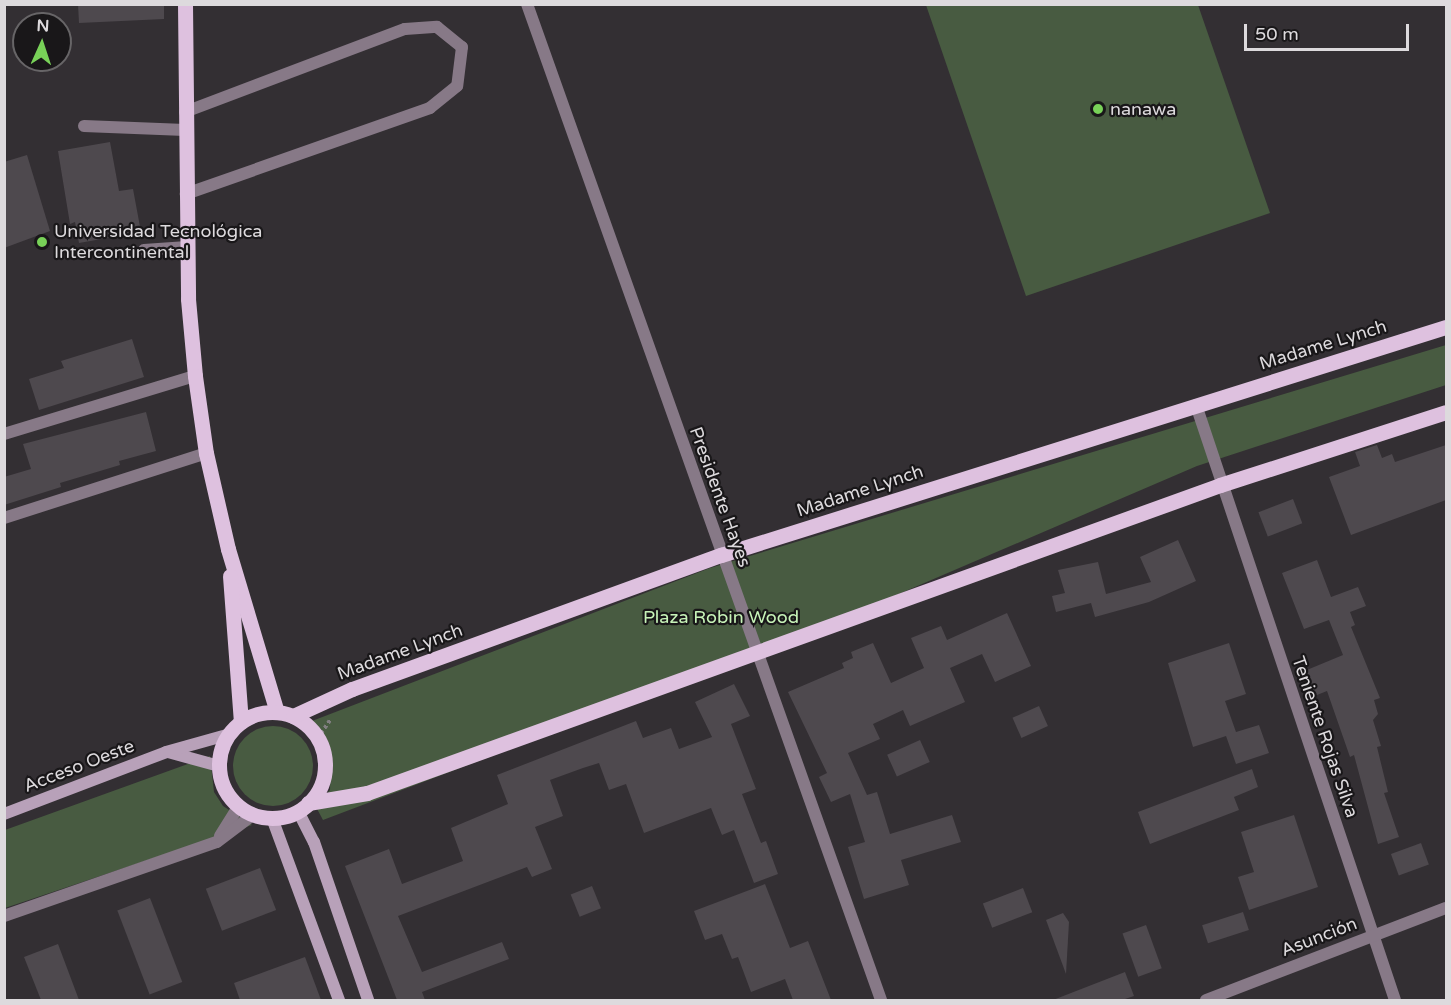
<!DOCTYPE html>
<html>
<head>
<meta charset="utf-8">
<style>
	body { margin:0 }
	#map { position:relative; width:1451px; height:1005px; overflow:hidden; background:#332f33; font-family:"Varela Round",sans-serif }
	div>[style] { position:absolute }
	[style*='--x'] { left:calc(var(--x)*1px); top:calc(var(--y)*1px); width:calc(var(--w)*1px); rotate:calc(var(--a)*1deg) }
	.green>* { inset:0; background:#485b41 }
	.round { border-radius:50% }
	.building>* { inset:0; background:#4e494e; transform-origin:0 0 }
	.path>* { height:4px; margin-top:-2px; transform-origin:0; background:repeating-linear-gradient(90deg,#827f82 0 3px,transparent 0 6px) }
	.lane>* { height:12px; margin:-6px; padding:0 6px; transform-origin:6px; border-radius:6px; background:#877987 }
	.street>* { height:12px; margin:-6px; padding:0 6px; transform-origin:6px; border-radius:6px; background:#877987 }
	.secondary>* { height:12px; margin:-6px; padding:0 6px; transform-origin:6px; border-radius:6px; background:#b8a1b9 }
	.primary>* { height:15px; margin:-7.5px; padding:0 7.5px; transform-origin:7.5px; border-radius:7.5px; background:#dec1df }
	.primary>.ring { margin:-7.5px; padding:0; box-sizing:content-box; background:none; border:15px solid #dec1df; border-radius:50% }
	.dots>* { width:16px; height:16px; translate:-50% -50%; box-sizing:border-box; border:3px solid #191719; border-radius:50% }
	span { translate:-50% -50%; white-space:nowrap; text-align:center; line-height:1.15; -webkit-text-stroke:4.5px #191719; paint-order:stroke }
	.poi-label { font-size:18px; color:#dddadd }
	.left { translate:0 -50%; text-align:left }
	.street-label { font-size:18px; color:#dddadd }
	.park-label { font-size:18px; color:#c7f3b8 }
	.frame { position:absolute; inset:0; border:6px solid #dddadd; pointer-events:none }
	.north { position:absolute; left:12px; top:12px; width:60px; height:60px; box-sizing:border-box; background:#191719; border:2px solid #676567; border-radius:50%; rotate:3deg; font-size:16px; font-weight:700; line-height:24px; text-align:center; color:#dddadd }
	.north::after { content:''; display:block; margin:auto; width:21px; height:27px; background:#78d158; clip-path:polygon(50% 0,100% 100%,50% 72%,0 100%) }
	.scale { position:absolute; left:1244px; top:24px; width:165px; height:27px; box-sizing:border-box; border:3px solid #dddadd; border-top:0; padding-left:8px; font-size:18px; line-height:21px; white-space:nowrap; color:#dddadd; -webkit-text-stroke:4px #191719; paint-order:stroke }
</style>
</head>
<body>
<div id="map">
	<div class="green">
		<div style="clip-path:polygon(926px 5px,1198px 5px,1270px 213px,1026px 296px)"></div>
		<div style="clip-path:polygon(1446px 345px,1446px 385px,1197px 466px,745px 660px,323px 820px,316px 807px,330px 790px,331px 753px,312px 721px,710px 568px)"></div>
		<div class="round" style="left:233px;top:726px;width:80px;height:80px"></div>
		<div style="clip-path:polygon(210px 756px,214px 792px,223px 806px,252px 825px,5px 908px,5px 830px)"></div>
	</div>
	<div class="building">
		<div style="clip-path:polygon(78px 4px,164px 4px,164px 19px,79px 23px)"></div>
		<div style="clip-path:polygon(110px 142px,119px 191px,133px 189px,141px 232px,79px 243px,75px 222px,70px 224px,58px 151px)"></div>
		<div style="clip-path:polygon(27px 155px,50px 231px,4px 248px,4px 162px)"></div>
		<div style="clip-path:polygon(132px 339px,144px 377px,39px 410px,29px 379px,64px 368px,61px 361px)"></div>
		<div style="clip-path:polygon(146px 412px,156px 451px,119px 461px,120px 465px,60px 483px,61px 487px,4px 505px,4px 477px,31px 469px,23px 444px)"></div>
		<div style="clip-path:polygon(1377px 445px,1382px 458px,1392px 454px,1395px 462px,1446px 445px,1446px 500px,1351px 535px,1329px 477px,1360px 466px,1355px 452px)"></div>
		<div style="left:1293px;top:499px;width:26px;height:37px;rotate:69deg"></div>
		<div style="clip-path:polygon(1178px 540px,1196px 581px,1149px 602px,1095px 617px,1091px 603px,1056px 612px,1052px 596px,1065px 593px,1058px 570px,1098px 562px,1106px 594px,1151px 582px,1140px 557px)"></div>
		<div style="clip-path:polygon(1317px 560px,1331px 597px,1358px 587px,1366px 606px,1350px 612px,1355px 625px,1351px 627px,1380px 698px,1374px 700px,1378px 714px,1373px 720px,1381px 746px,1377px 747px,1388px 792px,1384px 793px,1399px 837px,1378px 844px,1354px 755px,1350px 757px,1327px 691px,1312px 697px,1302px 672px,1343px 655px,1329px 620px,1304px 629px,1282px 573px)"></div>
		<div style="clip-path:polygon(1007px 613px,1031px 666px,995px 682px,982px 654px,950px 668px,965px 702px,910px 726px,903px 710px,873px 724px,880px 739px,848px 753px,867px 795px,877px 792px,890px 834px,952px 815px,961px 842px,901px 860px,909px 885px,864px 899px,848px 847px,865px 842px,850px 794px,831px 802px,819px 777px,827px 773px,788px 692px,844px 668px,842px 663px,853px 658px,851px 652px,873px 643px,891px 683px,924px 668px,911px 638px,941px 626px,947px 640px)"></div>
		<div style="clip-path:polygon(1229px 643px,1246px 694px,1225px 701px,1236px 732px,1259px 725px,1269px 753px,1236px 764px,1226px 736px,1193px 747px,1168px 663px)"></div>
		<div style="clip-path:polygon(734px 684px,750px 716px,731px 724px,756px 789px,742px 794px,761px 843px,766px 841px,778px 874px,754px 883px,734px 830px,722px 835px,711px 808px,644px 833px,626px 784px,609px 790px,599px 763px,583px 768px,550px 780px,563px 816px,535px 827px,552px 869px,532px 877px,527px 867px,398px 916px,422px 972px,502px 942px,509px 959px,422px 992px,425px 1000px,397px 1000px,345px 866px,389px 849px,402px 884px,463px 861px,451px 828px,508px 804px,497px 775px,636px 721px,643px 738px,671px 728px,679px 749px,712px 737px,695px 702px)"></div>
		<div style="left:1039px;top:706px;width:22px;height:29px;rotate:66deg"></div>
		<div style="left:920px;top:740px;width:24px;height:36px;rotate:66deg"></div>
		<div style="clip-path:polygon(1252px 769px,1258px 787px,1234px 797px,1239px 810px,1150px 844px,1138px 812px)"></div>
		<div style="clip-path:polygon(1294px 815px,1318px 887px,1249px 910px,1238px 877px,1254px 872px,1241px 832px)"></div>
		<div style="left:1421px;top:843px;width:23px;height:32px;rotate:70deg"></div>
		<div style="left:260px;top:868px;width:45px;height:58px;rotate:69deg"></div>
		<div style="clip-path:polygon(765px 884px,790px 948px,808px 941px,831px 1000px,793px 1000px,785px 979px,751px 992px,738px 957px,732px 959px,722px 934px,705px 940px,694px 911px)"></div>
		<div style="left:592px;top:886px;width:24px;height:23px;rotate:68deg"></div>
		<div style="left:1023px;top:888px;width:26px;height:43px;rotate:69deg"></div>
		<div style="left:150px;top:898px;width:90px;height:35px;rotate:69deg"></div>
		<div style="left:1243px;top:912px;width:19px;height:43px;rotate:72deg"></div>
		<div style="clip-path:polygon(1063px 913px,1069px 922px,1066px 974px,1046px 920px)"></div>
		<div style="left:1146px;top:925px;width:46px;height:25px;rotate:70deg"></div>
		<div style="clip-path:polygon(58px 944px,79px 1000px,41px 1000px,24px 957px)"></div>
		<div style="clip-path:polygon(305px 957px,321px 1000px,240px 1000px,234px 983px)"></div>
		<div style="clip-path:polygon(1125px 972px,1134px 996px,1122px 1000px,1053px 1000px)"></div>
	</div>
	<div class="path">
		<div style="--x:318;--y:738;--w:23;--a:-56"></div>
	</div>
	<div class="lane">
		<div style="--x:185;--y:112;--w:235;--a:-20.7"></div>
		<div style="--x:405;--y:29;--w:32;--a:-4"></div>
		<div style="--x:437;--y:27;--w:32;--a:39"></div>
		<div style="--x:462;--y:47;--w:39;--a:97"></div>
		<div style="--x:457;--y:86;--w:35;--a:141"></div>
		<div style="--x:430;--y:108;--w:259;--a:160.6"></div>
		<div style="--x:84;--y:126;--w:101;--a:2.3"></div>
		<div style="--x:144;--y:250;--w:43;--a:-4"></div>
		<div style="--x:4;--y:434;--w:200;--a:-16.9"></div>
	</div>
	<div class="street">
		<div style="--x:527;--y:4;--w:1057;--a:70.43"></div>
		<div style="--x:1196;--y:405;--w:627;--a:71.51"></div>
		<div style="--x:4;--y:518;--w:212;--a:-17.8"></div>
		<div style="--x:220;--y:836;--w:36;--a:-58"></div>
		<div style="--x:4;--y:916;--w:225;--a:-19.2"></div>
		<div style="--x:217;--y:842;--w:46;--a:-37.1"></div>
		<div style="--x:1206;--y:1000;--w:257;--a:-21"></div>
	</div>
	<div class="secondary">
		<div style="--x:168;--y:752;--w:53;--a:15.4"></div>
		<div style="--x:298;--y:811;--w:35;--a:63"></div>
		<div style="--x:314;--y:842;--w:167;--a:71.1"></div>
		<div style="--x:4;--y:814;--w:173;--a:-20.9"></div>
		<div style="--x:166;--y:752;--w:63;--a:-15.6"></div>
		<div style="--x:272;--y:818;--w:194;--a:69.8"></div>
	</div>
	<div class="primary">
		<div style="--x:185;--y:4;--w:295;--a:89.4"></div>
		<div style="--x:188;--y:299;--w:77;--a:84.8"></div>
		<div style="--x:195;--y:376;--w:78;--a:81.9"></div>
		<div style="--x:206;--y:453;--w:98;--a:77.1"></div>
		<div style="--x:228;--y:549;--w:170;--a:73.3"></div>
		<div style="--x:230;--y:576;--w:146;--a:85.7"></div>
		<div class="ring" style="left:219px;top:712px;width:91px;height:91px"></div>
		<div style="--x:293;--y:716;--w:65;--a:-24.6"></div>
		<div style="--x:352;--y:689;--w:393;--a:-20"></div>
		<div style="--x:721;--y:555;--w:760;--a:-17.46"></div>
		<div style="--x:308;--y:803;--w:60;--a:-9.6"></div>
		<div style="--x:367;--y:793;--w:907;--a:-19.85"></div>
		<div style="--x:1220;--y:485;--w:237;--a:-17.9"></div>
	</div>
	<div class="dots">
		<div style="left:1098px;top:109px;background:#78d158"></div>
		<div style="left:42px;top:242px;background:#78d158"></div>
	</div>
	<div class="poi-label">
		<span class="left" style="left:1110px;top:109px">nanawa</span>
		<span class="left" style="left:54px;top:242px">Universidad Tecnológica<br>Intercontinental</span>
	</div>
	<div class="street-label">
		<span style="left:1323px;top:345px;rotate:-17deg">Madame Lynch</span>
		<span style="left:860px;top:491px;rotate:-18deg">Madame Lynch</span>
		<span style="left:720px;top:497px;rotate:70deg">Presidente Hayes</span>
		<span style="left:400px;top:652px;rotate:-20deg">Madame Lynch</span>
		<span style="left:1325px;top:737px;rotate:71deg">Teniente Rojas Silva</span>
		<span style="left:79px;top:766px;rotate:-21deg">Acceso Oeste</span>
		<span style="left:1319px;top:937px;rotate:-21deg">Asunción</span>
	</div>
	<div class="park-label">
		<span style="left:721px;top:617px">Plaza Robin Wood</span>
	</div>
	<div class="frame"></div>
	<div class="north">N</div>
	<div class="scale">50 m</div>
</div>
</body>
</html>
